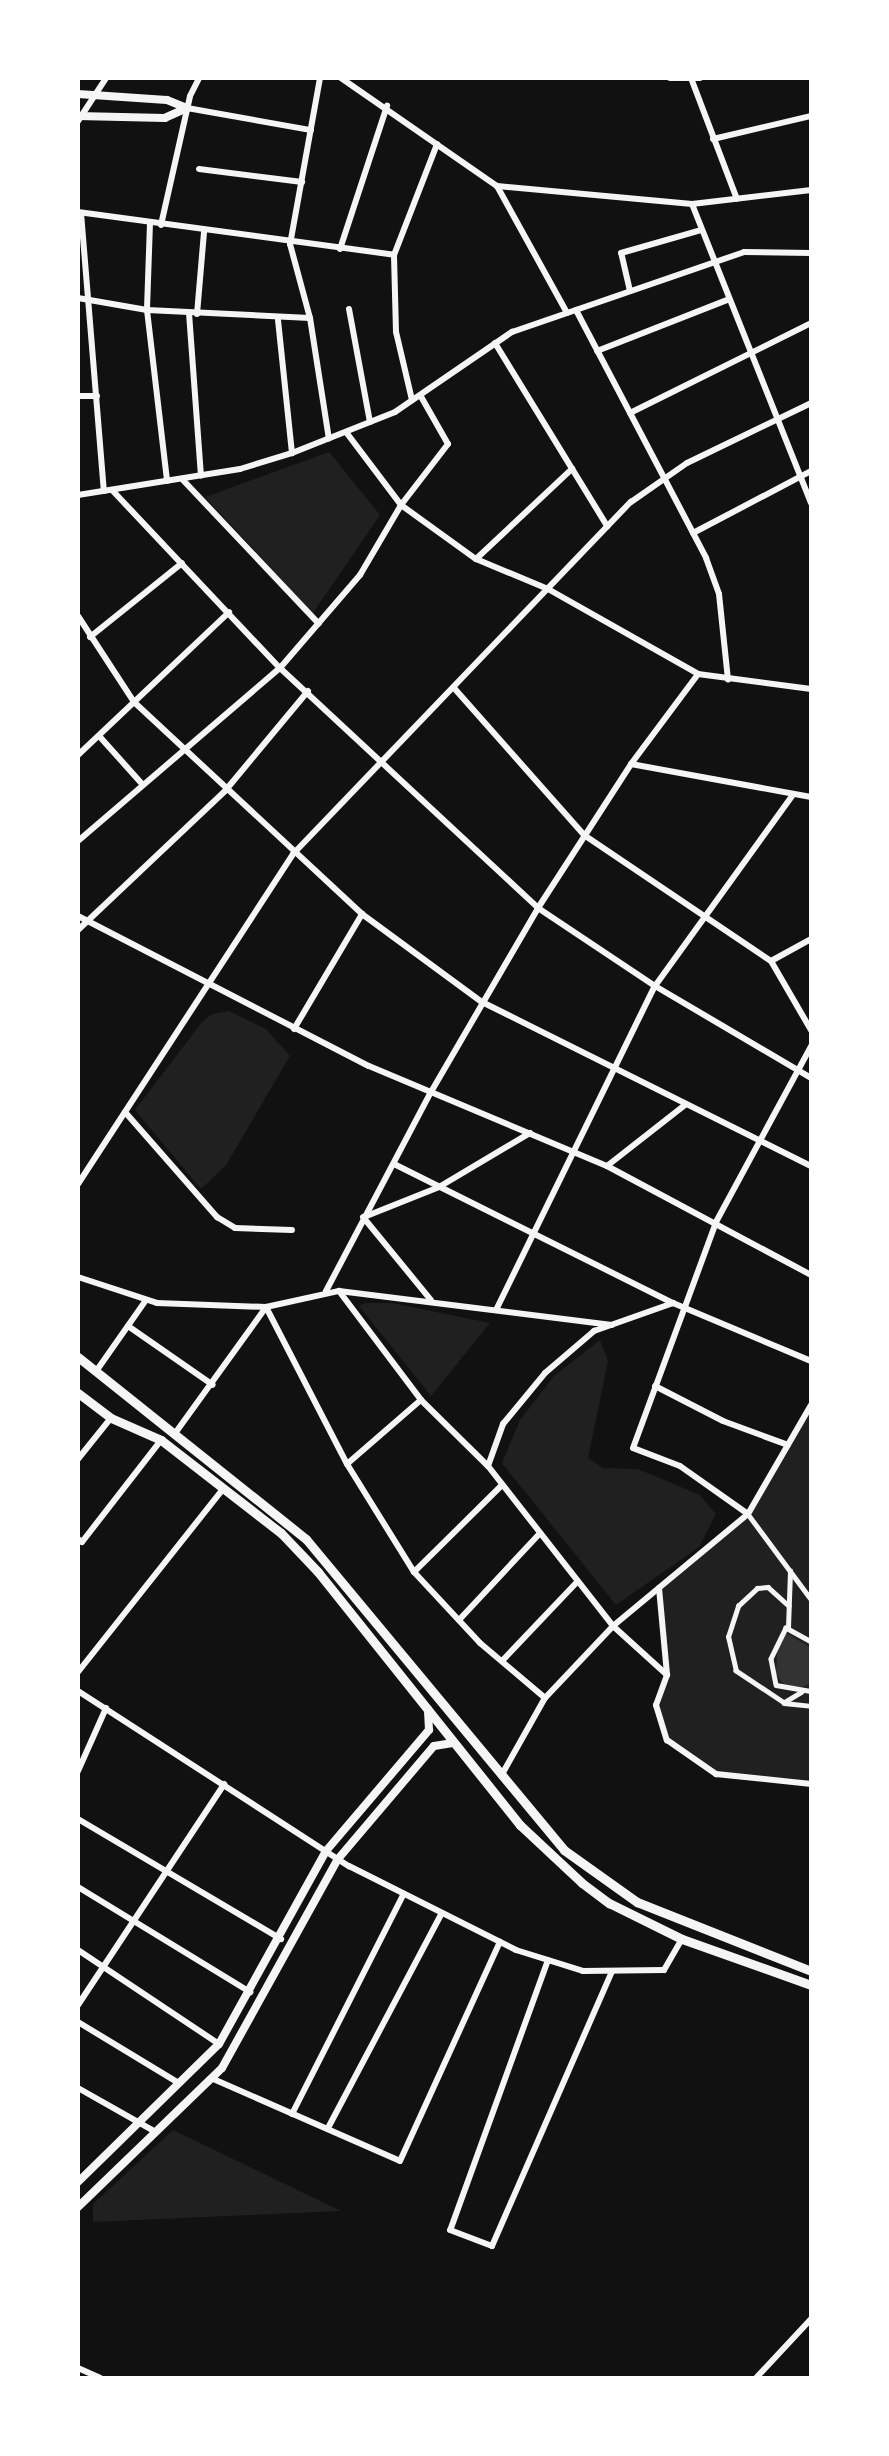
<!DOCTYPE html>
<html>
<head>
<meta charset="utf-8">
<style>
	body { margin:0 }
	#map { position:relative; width:889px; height:2456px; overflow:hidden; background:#111; font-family:"Varela Round",sans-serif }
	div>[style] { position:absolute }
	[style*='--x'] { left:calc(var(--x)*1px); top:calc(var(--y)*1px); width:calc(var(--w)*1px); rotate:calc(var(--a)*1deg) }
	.green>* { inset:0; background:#202020 }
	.water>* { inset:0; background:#333 }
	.pedestrian>* { height:4.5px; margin:-2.25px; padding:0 2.25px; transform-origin:2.25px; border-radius:2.25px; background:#f5f5f5 }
	.minor>* { height:6px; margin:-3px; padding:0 3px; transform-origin:3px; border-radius:3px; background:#f5f5f5 }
	.tertiary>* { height:8px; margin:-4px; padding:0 4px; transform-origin:4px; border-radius:4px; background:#f5f5f5 }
	.primary>* { height:9px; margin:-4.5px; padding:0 4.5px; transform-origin:4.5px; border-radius:4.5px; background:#f5f5f5 }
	span { translate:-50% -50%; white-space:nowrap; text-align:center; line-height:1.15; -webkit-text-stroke:5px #fff; paint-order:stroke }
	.frame { position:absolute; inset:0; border:80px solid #fff; pointer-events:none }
</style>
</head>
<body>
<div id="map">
	<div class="green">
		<div style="clip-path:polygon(329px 452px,380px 515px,313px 613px,205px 497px)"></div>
		<div style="clip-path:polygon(229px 1011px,266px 1029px,290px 1056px,226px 1165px,201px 1189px,135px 1110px,202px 1022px,212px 1014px)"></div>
		<div style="clip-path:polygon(366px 1303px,392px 1303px,490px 1323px,431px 1396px,359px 1306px)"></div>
		<div style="clip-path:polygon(600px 1340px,608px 1361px,588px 1458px,603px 1468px,638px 1469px,700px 1495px,716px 1514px,699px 1547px,616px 1605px,502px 1463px,520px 1420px,554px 1376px)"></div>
		<div style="clip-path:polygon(811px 1405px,811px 1784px,716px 1774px,667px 1740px,657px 1719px,667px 1675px,659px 1588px,748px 1514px)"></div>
		<div style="clip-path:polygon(173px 2130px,341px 2211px,93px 2222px,93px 2204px)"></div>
	</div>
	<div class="water">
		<div style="clip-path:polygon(786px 1633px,811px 1648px,811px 1683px,797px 1689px,785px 1686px,776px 1674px,778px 1644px)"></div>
	</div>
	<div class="pedestrian">
		<div style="--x:748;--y:1514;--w:106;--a:53.5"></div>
		<div style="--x:788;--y:1628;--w:57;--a:-88"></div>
		<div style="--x:811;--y:1642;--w:29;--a:-151"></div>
		<div style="--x:786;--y:1628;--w:34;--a:116"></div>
		<div style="--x:771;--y:1659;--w:26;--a:79"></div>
		<div style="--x:776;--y:1685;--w:36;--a:10"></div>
		<div style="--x:802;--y:1692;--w:21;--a:149"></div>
		<div style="--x:784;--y:1703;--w:27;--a:6"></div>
		<div style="--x:784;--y:1703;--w:58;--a:-146.3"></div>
		<div style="--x:736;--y:1671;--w:35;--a:-103"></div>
		<div style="--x:728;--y:1637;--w:33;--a:-72"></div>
		<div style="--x:738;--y:1606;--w:26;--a:-43"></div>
		<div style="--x:757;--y:1588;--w:11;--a:-5"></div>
		<div style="--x:768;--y:1587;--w:28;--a:42"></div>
	</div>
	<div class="minor">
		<div style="--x:320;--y:78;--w:169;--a:100.2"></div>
		<div style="--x:290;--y:244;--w:77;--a:74.9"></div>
		<div style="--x:310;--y:318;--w:122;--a:81.1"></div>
		<div style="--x:341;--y:78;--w:190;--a:34.7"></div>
		<div style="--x:497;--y:186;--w:145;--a:61.1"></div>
		<div style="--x:670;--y:78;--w:30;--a:0"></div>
		<div style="--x:691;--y:78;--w:129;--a:69.2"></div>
		<div style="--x:187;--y:108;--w:126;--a:10.1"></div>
		<div style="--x:78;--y:121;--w:51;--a:-56.9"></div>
		<div style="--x:713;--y:139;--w:101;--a:-13.2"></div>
		<div style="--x:199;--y:169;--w:104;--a:7.2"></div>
		<div style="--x:497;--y:186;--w:196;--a:5.3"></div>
		<div style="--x:692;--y:204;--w:120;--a:-6.7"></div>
		<div style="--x:692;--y:204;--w:322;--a:68.3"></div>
		<div style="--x:78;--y:212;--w:319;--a:7.7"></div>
		<div style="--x:81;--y:213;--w:279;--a:85.3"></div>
		<div style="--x:150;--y:223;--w:87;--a:92"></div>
		<div style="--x:147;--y:310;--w:172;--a:83.3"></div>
		<div style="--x:161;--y:225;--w:132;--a:-77.3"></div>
		<div style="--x:190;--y:96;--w:20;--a:-63"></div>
		<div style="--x:340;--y:249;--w:151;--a:-71.8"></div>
		<div style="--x:630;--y:291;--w:39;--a:-103"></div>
		<div style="--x:621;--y:253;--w:83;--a:-16"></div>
		<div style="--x:78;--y:298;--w:70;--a:9.9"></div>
		<div style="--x:147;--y:310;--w:163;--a:2.8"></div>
		<div style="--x:349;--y:309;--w:115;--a:79.5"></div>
		<div style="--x:576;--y:310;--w:280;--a:62.3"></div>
		<div style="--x:706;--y:558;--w:38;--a:70"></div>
		<div style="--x:719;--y:594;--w:86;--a:84"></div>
		<div style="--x:189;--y:313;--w:163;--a:85.8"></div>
		<div style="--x:197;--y:314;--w:82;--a:-85.1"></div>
		<div style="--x:278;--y:320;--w:134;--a:84"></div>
		<div style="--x:495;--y:343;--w:215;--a:58.5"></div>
		<div style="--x:597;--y:351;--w:140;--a:-21.4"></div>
		<div style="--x:78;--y:396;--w:19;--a:0"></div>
		<div style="--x:412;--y:400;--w:70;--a:-103.2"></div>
		<div style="--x:396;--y:332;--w:77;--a:-91.5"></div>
		<div style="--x:394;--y:255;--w:119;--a:-68.8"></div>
		<div style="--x:630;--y:413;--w:202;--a:-26.4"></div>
		<div style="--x:346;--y:432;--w:91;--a:53"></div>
		<div style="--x:401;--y:505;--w:92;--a:35.8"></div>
		<div style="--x:476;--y:559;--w:78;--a:22.6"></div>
		<div style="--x:548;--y:589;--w:172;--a:29.5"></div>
		<div style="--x:698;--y:674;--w:114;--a:7.6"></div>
		<div style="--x:182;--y:479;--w:199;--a:46.6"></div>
		<div style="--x:112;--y:490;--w:245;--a:46.7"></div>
		<div style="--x:280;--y:668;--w:352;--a:42.9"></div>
		<div style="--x:538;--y:908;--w:141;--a:33.7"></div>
		<div style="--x:655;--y:986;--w:181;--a:30.5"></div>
		<div style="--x:78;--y:495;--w:164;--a:-9.1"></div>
		<div style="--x:240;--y:469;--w:54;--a:-17.1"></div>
		<div style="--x:292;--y:453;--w:111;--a:-21.7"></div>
		<div style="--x:395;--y:412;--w:142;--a:-34.4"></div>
		<div style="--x:512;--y:332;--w:245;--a:-19"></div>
		<div style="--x:744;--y:252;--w:67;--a:0.9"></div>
		<div style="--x:693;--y:533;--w:133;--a:-27.7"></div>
		<div style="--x:476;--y:559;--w:132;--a:-43.2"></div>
		<div style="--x:78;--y:616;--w:103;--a:56.9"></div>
		<div style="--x:134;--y:702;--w:311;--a:42.9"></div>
		<div style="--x:362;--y:914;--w:149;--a:36.3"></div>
		<div style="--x:482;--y:1002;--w:368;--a:26.5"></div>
		<div style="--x:90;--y:637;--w:118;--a:-38.8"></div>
		<div style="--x:454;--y:688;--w:196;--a:48.5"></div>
		<div style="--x:584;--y:835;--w:225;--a:34"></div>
		<div style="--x:771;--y:961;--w:80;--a:59.9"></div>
		<div style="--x:100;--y:737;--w:64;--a:48.1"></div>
		<div style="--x:78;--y:755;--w:208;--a:-43.4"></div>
		<div style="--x:631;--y:764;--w:183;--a:10.4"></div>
		<div style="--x:78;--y:841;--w:266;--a:-40.6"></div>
		<div style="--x:280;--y:668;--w:123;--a:-49.3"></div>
		<div style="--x:360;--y:575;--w:81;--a:-59.6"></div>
		<div style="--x:401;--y:505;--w:77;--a:-52.4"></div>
		<div style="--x:448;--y:444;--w:56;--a:-119.7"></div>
		<div style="--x:78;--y:916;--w:327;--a:27.3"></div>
		<div style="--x:369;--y:1066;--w:258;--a:22.8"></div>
		<div style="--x:607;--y:1166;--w:231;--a:28.1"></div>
		<div style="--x:78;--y:930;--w:202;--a:-43.4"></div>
		<div style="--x:225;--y:791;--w:130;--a:-50.3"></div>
		<div style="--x:771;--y:961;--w:46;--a:-28.8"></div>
		<div style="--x:294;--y:1029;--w:134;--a:-59.4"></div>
		<div style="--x:125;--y:1112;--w:140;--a:48.8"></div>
		<div style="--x:217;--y:1217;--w:21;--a:31"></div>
		<div style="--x:235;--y:1228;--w:57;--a:2"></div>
		<div style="--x:394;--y:1164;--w:312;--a:26.5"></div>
		<div style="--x:673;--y:1303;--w:150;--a:22.8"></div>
		<div style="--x:607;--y:1166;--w:100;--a:-38.1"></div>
		<div style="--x:78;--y:1184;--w:394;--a:-56.9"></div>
		<div style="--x:293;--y:854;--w:488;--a:-46.2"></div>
		<div style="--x:631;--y:502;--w:68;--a:-34.9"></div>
		<div style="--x:687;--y:463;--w:138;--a:-25.8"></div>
		<div style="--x:363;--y:1217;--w:107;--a:50.7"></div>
		<div style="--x:364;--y:1217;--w:81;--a:-21.8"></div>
		<div style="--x:439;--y:1187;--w:106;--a:-30.7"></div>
		<div style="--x:78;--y:1277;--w:83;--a:18.2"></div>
		<div style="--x:157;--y:1303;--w:109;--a:2.1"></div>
		<div style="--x:266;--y:1307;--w:75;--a:-12.4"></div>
		<div style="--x:339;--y:1291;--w:275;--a:7.1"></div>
		<div style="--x:326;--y:1291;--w:225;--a:-62.2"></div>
		<div style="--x:431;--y:1092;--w:213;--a:-59.8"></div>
		<div style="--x:538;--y:908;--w:171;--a:-57.1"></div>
		<div style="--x:631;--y:764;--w:112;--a:-53.3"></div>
		<div style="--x:339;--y:1291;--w:136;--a:53"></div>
		<div style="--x:421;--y:1400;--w:94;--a:44.6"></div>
		<div style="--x:488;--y:1466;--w:203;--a:52"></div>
		<div style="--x:613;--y:1626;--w:175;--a:-39.7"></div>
		<div style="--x:748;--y:1514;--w:126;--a:-60"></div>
		<div style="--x:497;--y:1308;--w:359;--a:-63.9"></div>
		<div style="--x:655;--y:986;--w:234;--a:-54.2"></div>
		<div style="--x:128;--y:1326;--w:103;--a:34.8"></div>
		<div style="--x:97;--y:1370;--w:85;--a:-55"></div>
		<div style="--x:655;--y:1386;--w:76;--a:27.2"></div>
		<div style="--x:723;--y:1421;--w:69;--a:20.3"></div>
		<div style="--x:176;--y:1432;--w:154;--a:-54.2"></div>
		<div style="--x:266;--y:1307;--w:177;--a:62.7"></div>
		<div style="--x:347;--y:1464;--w:127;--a:58.2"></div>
		<div style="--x:78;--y:1459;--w:53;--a:-51.2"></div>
		<div style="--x:347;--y:1464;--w:98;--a:-40.9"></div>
		<div style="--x:488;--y:1466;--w:45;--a:-70.3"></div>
		<div style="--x:503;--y:1424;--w:66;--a:-50.5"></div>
		<div style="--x:545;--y:1373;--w:65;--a:-40.6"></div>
		<div style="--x:594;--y:1331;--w:84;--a:-19.5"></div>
		<div style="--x:502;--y:1485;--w:124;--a:135.3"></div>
		<div style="--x:414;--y:1572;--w:97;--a:47.1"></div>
		<div style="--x:480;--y:1643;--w:85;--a:40.2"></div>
		<div style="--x:545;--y:1698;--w:99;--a:-46.6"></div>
		<div style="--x:613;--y:1626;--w:73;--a:42.2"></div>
		<div style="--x:748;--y:1514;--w:83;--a:-144.8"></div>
		<div style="--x:680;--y:1466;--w:50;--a:-159"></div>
		<div style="--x:633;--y:1448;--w:241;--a:-69.8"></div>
		<div style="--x:716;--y:1222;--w:200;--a:-61.6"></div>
		<div style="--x:78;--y:1539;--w:5;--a:37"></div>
		<div style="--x:82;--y:1542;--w:129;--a:-52.2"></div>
		<div style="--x:659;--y:1588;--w:87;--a:84.7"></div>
		<div style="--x:667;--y:1675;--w:32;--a:110"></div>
		<div style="--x:656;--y:1705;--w:37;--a:73"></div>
		<div style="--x:667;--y:1740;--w:60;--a:34.8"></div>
		<div style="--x:716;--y:1774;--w:96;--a:6"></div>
		<div style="--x:459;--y:1620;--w:119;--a:-47"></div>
		<div style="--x:502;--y:1661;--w:110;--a:-46.5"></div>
		<div style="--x:78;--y:1672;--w:232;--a:-51.6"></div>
		<div style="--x:78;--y:1691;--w:323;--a:32.9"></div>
		<div style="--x:349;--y:1866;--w:187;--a:26.7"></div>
		<div style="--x:516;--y:1950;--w:70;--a:17.4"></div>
		<div style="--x:583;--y:1971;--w:81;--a:-0.7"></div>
		<div style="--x:664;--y:1970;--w:36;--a:-60"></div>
		<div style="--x:78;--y:1771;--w:69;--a:-66"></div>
		<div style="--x:501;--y:1776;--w:90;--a:-60.6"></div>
		<div style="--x:78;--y:1819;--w:236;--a:30.6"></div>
		<div style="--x:78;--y:1887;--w:202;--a:31.4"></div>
		<div style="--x:78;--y:1950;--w:169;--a:33.7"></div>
		<div style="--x:548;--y:1960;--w:287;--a:109.9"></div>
		<div style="--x:450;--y:2230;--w:45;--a:20.9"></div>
		<div style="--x:492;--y:2246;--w:300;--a:-66.4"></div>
		<div style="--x:78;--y:2005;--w:265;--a:-56.5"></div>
		<div style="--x:78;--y:2022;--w:116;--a:31.2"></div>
		<div style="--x:211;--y:2078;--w:206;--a:23.7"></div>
		<div style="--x:400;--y:2161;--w:241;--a:-65.5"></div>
		<div style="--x:78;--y:2088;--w:87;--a:29.5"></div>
		<div style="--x:292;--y:2114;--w:246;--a:-63.1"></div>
		<div style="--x:328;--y:2128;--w:241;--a:-62.1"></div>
		<div style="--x:78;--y:2368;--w:24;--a:24"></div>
		<div style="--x:756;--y:2378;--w:81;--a:-47"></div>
	</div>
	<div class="tertiary">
		<div style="--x:78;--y:94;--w:89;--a:3.9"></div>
		<div style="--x:167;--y:100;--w:22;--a:22"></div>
		<div style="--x:187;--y:108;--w:24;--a:156"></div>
		<div style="--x:165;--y:118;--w:87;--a:-178.7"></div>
		<div style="--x:78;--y:2182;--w:197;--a:-44.4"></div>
		<div style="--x:219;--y:2044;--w:221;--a:-61"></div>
		<div style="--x:326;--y:1851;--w:159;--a:-49.6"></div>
		<div style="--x:429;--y:1730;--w:21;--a:-93"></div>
		<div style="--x:78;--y:2207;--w:200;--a:-44"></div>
		<div style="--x:222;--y:2068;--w:239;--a:-61"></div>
		<div style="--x:338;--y:1859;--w:148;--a:-49.7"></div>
		<div style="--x:434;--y:1746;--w:19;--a:-9"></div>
	</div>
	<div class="primary">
		<div style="--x:78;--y:1357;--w:292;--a:38.6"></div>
		<div style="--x:306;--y:1539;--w:404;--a:50.3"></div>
		<div style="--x:564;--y:1850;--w:90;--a:35.5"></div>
		<div style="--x:637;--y:1902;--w:187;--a:21.6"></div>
		<div style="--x:78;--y:1393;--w:41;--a:37.1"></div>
		<div style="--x:111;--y:1418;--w:55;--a:23.7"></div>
		<div style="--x:161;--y:1440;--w:152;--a:37.8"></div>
		<div style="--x:281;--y:1533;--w:54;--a:46.5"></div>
		<div style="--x:318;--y:1572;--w:324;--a:51.4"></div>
		<div style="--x:520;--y:1825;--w:85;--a:43.1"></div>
		<div style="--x:582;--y:1883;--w:34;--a:37"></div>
		<div style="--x:609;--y:1903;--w:81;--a:26.3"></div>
		<div style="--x:682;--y:1939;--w:137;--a:19.6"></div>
	</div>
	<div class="frame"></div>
</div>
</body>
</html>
